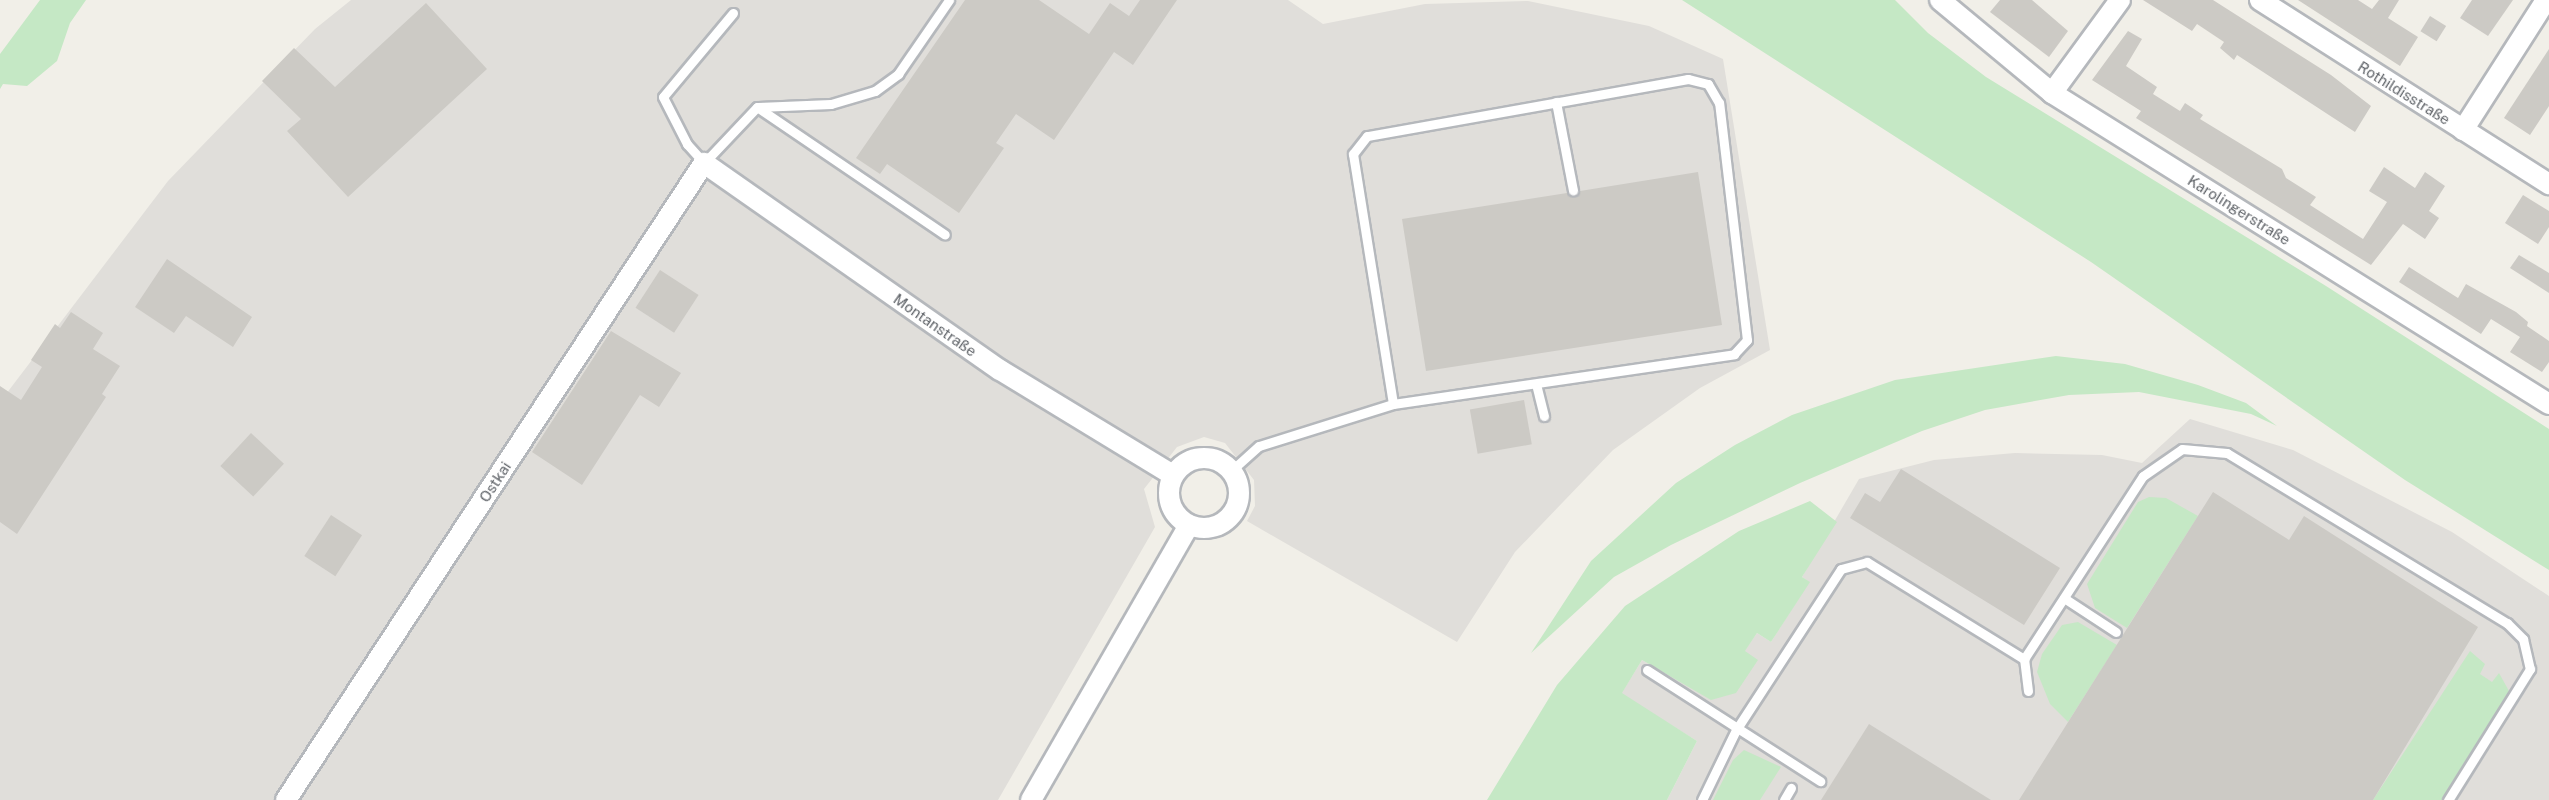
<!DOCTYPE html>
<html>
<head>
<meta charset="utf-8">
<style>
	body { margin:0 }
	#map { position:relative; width:2549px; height:800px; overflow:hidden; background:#f1efe8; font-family:"Public Sans",sans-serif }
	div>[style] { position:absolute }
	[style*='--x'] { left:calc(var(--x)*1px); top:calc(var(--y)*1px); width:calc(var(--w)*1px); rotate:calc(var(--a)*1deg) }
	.industrial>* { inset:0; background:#e0deda }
	.green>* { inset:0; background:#c5e8c5 }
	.building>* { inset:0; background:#cccac5; transform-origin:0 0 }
	.roads { filter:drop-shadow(2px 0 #b5b8bc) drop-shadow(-2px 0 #b5b8bc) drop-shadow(0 2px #b5b8bc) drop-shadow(0 -2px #b5b8bc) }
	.service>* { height:9px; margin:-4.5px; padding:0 4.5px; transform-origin:4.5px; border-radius:4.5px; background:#fff }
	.minor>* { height:20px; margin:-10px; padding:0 10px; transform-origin:10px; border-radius:10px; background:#fff }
	.minor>.ring { margin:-10px; padding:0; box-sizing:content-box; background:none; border:20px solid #fff; border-radius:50% }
	span { translate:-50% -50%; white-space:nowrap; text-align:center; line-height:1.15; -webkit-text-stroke:6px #fff; paint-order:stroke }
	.street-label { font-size:15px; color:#5f6368 }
</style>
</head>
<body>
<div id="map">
	<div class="industrial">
		<div style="clip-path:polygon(351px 0,1288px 0,1323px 24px,1425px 4px,1528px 1px,1649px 26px,1723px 59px,1770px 350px,1700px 388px,1613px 450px,1515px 552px,1457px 642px,1247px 521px,1255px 506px,1254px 480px,1225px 443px,1204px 437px,1177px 447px,1144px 489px,1155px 527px,998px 800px,0 800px,0 402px,168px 181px,315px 29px)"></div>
		<div style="clip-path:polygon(2190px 419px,2293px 450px,2452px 532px,2549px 596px,2549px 800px,1667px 800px,1697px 741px,1621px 694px,1642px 660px,1711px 699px,1757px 633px,1771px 642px,1809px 582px,1802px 577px,1859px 479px,1934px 460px,2015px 453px,2102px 455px,2142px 463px)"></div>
	</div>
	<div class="green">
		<div style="clip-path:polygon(40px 0,86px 0,70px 23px,57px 61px,27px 86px,3px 84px,0 89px,0 54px)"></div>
		<div style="clip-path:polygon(1682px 0,1895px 0,1928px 33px,1986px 77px,2326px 286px,2549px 429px,2549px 570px,2405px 480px,2091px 262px)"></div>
		<div style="clip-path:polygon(2056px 356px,2125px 364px,2198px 385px,2246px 403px,2277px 426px,2251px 414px,2139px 392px,2069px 395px,1985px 410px,1922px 431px,1800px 483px,1671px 545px,1614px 577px,1531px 653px,1591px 561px,1676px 483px,1735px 445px,1792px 415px,1895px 380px)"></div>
		<div style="clip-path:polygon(2149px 497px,2166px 498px,2198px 516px,2127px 628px,2095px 608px,2087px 584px,2138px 502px)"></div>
		<div style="clip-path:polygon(1810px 501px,1837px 522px,1802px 577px,1810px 582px,1771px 642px,1757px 633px,1745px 651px,1758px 660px,1736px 693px,1711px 700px,1642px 660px,1622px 693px,1697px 741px,1667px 800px,1487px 800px,1557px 685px,1625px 606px,1739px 531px)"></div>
		<div style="clip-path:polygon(2078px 622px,2117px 645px,2068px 722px,2050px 704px,2037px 672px,2042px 654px,2062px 625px)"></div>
		<div style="clip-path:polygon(2470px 651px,2485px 664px,2480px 674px,2492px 682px,2499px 673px,2509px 691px,2442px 800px,2373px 800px)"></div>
		<div style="clip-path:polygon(1744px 750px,1781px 767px,1760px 800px,1713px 800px,1733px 760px)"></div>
	</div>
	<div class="building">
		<div style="clip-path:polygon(965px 0,1039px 0,1089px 34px,1110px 3px,1129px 16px,1140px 0,1177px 0,1133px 65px,1114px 52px,1054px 140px,1016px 114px,996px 143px,1004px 148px,959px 213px,887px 164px,880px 174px,856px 158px)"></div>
		<div style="clip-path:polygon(2000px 0,2032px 0,2068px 31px,2049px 57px,1990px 12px)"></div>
		<div style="clip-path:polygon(2143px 0,2213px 0,2331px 75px,2371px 106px,2355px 132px,2237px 55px,2234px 60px,2220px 48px,2224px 42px,2197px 24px,2192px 31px)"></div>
		<div style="clip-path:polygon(2298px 0,2358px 0,2372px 9px,2379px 0,2399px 0,2388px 18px,2418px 37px,2400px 66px)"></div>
		<div style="clip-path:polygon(2472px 0,2513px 0,2488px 36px,2460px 18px)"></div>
		<div style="clip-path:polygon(426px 3px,487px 69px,348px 197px,287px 131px,301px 119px,262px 81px,294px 48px,335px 87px)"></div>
		<div style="left:2430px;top:16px;width:19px;height:18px;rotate:32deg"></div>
		<div style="clip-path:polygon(2128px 31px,2142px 39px,2126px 66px,2157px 87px,2153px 94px,2180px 111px,2185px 103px,2203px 115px,2200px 119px,2282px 169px,2286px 178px,2316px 197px,2310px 205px,2363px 239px,2387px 202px,2369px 191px,2384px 167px,2415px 188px,2425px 172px,2445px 186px,2429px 211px,2439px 218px,2425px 239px,2403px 224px,2371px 265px,2136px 118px,2141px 111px,2092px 80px)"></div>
		<div style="clip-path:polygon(2549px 49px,2549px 106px,2530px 135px,2504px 118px)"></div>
		<div style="clip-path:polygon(1698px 172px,1722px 325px,1426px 371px,1402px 219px,1567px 193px,1574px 197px,1580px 191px)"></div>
		<div style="clip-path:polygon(2523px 195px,2549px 211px,2549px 227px,2538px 244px,2505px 223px)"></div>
		<div style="clip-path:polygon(2519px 255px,2549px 273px,2549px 293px,2510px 268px)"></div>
		<div style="clip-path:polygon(167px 259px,252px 317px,233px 347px,186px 316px,174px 333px,135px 307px)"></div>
		<div style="clip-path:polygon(2409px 267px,2458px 298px,2466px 284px,2516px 312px,2528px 322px,2527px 326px,2549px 341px,2549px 362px,2542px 372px,2510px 352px,2520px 337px,2491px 319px,2481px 334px,2399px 282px)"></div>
		<div style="left:660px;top:270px;width:46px;height:45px;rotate:33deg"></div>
		<div style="clip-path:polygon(71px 312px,103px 333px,93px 349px,120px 366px,102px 394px,106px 397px,17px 534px,0 522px,0 386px,21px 400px,42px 367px,31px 360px,55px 324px,60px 328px)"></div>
		<div style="clip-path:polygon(611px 331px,681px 373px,659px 407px,640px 395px,582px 485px,532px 452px)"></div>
		<div style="left:1524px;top:400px;width:45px;height:55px;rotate:80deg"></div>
		<div style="left:251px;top:433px;width:45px;height:45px;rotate:43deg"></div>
		<div style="clip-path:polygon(1901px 469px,2060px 568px,2024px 625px,1850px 518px,1865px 493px,1880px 502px)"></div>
		<div style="clip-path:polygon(2213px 492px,2289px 540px,2304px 516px,2478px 627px,2373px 800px,2019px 800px)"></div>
		<div style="left:331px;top:515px;width:37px;height:49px;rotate:33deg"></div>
		<div style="clip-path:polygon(1869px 724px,1991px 800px,1821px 800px)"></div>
	</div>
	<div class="roads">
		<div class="service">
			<div style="--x:733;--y:13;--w:109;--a:129.8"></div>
			<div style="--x:663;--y:97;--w:53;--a:62.9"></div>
			<div style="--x:687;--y:144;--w:25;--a:48"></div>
			<div style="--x:704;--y:163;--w:77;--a:-46.6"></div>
			<div style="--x:757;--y:107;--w:227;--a:34.2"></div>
			<div style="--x:1556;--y:102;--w:90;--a:79.1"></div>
			<div style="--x:758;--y:107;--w:73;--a:-2.4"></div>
			<div style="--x:831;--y:104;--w:46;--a:-16.5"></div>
			<div style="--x:875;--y:91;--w:29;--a:-36"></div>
			<div style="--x:898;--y:74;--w:90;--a:-55.4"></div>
			<div style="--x:1536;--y:384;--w:33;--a:76"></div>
			<div style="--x:1232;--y:470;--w:36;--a:-42"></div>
			<div style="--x:1259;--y:446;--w:140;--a:-17.4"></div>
			<div style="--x:1393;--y:404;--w:345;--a:-8.3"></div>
			<div style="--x:1734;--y:354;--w:19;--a:-47"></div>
			<div style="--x:1747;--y:340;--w:239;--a:-96.7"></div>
			<div style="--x:1719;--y:103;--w:22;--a:-120"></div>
			<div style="--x:1708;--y:84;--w:21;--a:-166"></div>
			<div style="--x:1688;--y:79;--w:326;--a:169.9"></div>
			<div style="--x:1367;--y:136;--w:23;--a:128"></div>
			<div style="--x:1353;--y:154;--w:253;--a:80.9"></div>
			<div style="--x:2064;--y:598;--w:62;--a:33.2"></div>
			<div style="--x:1647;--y:670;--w:206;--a:32.7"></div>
			<div style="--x:2028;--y:691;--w:32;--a:-97"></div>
			<div style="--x:2024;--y:659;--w:218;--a:-57"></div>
			<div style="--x:2143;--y:476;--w:47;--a:-34.7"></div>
			<div style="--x:2182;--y:449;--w:45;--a:5.1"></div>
			<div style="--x:2227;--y:453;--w:328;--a:31.3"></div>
			<div style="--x:2507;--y:623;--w:23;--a:45"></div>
			<div style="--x:2523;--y:639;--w:31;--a:77"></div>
			<div style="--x:2530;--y:669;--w:155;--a:122"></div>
			<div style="--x:1702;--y:800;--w:78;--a:-64.1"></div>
			<div style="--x:1736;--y:730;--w:192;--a:-56.9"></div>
			<div style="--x:1841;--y:569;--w:27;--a:-15"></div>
			<div style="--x:1867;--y:562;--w:185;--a:31.7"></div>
			<div style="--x:1784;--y:800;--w:14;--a:-60"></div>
		</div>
		<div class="minor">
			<div style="--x:1940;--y:0;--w:146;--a:39.7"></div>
			<div style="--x:2052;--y:93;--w:586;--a:32.04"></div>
			<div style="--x:2260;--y:0;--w:343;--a:32.5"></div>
			<div style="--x:2052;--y:93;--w:115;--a:-53.8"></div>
			<div style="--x:2463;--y:130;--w:154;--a:-57.4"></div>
			<div class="ring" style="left:1169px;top:458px;width:50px;height:50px"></div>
			<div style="--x:286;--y:800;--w:762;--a:-56.73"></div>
			<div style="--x:704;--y:163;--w:361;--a:35"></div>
			<div style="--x:1000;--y:370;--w:202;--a:31.3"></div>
			<div style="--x:1031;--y:800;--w:317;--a:-60.1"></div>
		</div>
	</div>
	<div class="street-label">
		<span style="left:2404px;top:93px;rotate:32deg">Rothildisstraße</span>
		<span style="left:2239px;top:210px;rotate:32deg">Karolingerstraße</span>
		<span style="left:935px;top:325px;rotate:35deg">Montanstraße</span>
		<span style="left:495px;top:482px;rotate:-57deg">Ostkai</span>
	</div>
</div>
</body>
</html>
